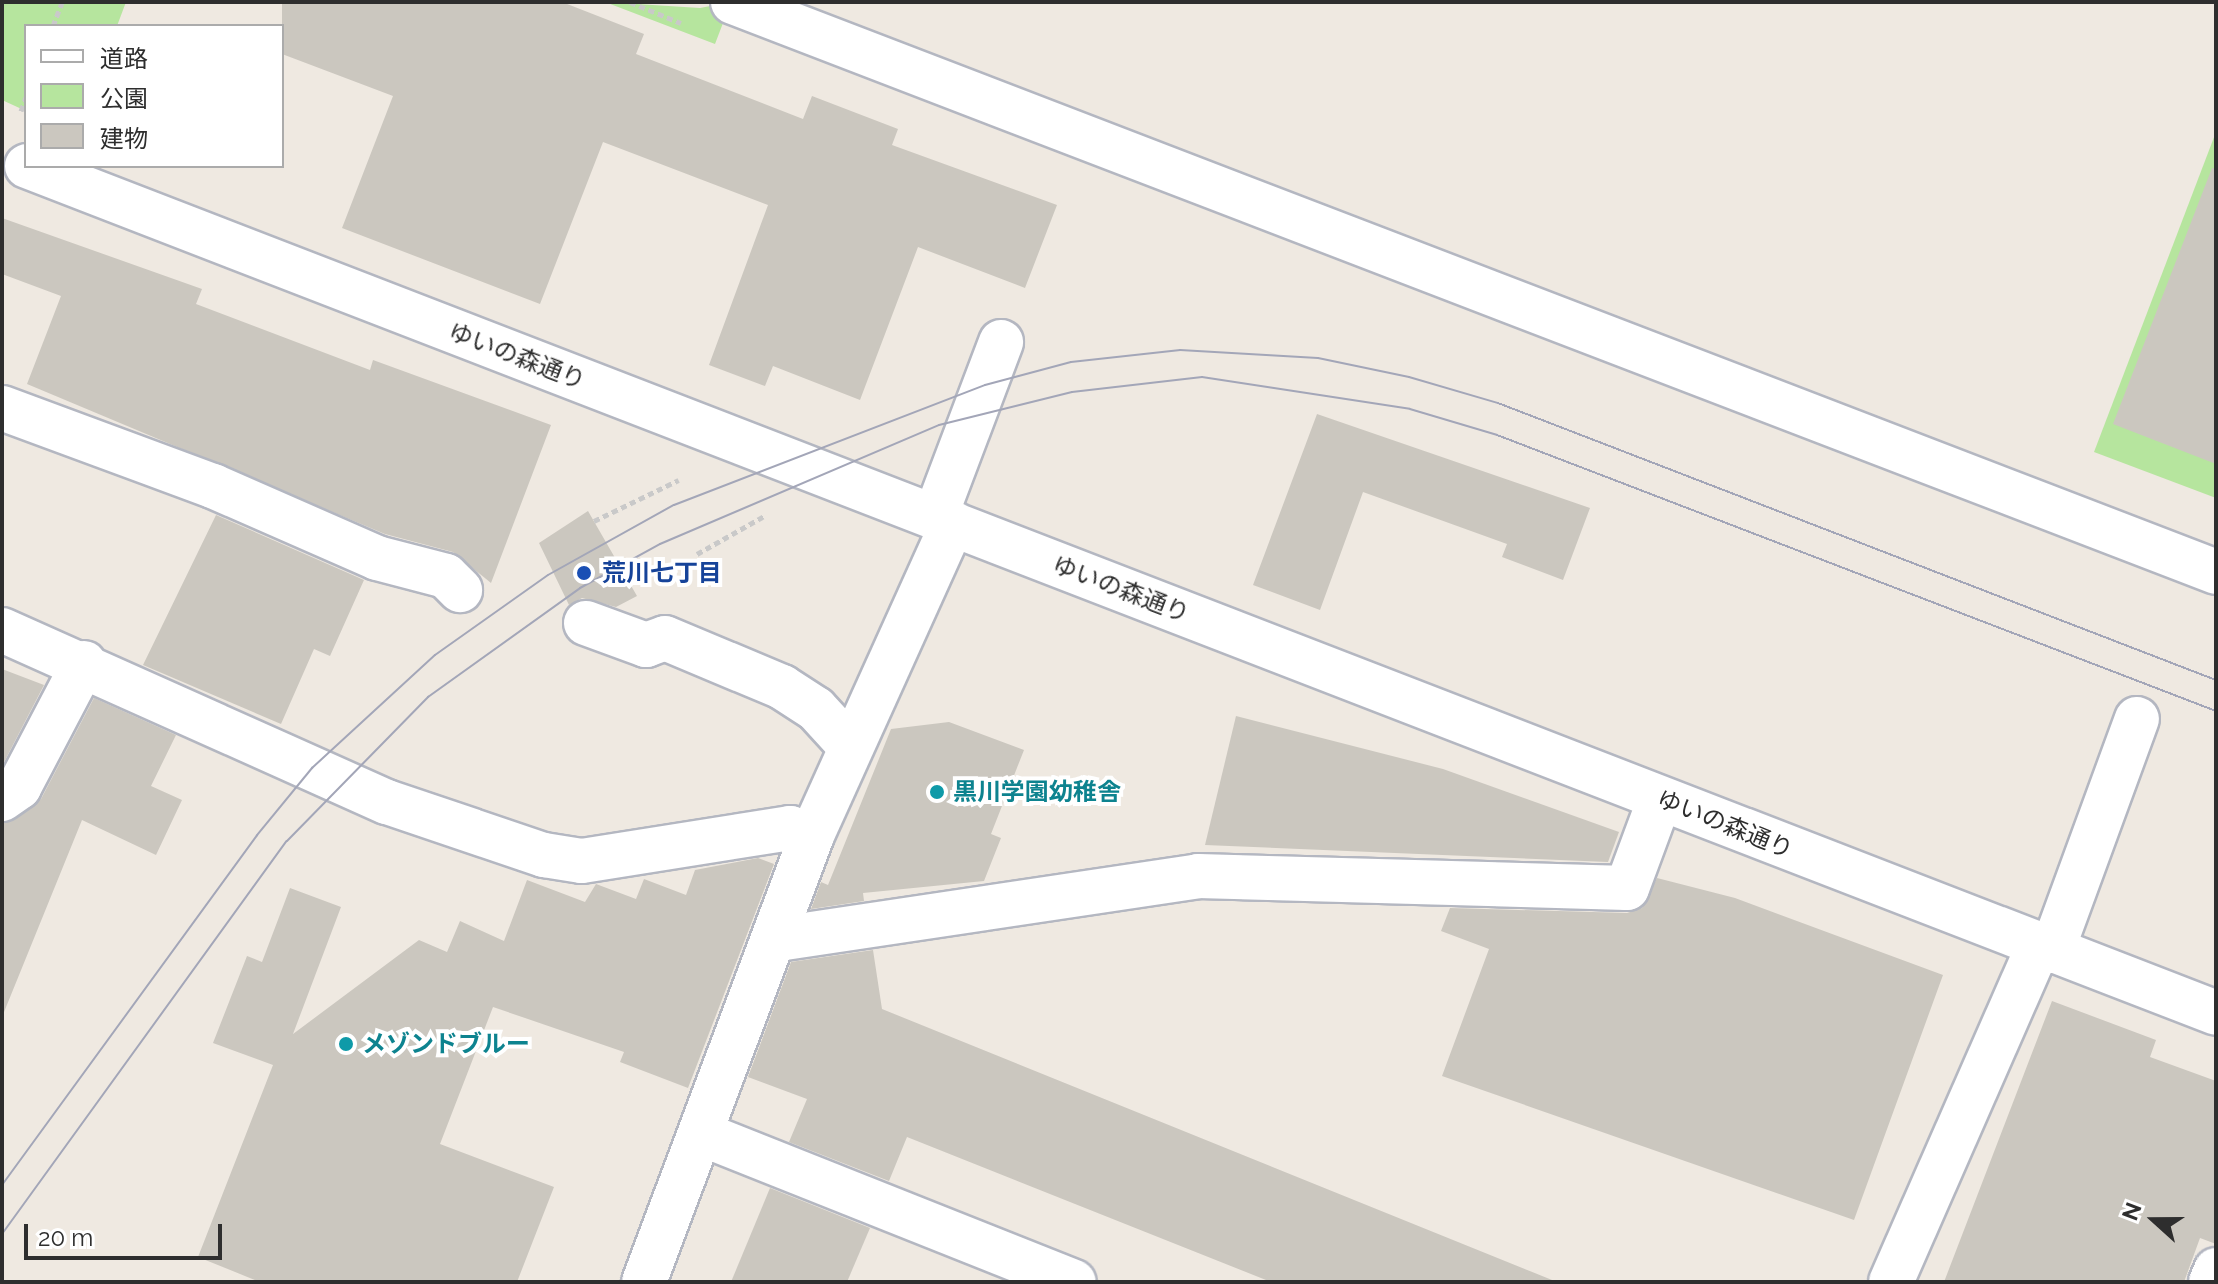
<!DOCTYPE html>
<html>
<head>
<meta charset="utf-8">
<style>
	body { margin:0 }
	#map { position:relative; width:2218px; height:1284px; overflow:hidden; background:#efe9e1; font-family:Raleway,"Noto Sans JP",sans-serif }
	div>[style] { position:absolute }
	[style*='--x'] { left:calc(var(--x)*1px); top:calc(var(--y)*1px); width:calc(var(--w)*1px); rotate:calc(var(--a)*1deg) }
	.green>* { inset:0; background:#b6e59e }
	.building>* { inset:0; background:#cbc7bf }
	.path>* { height:5px; margin-top:-2.5px; transform-origin:0; background:repeating-linear-gradient(90deg,#c9c9c9 0 6px,transparent 0 10px) }
	.roads { filter:drop-shadow(2px 0 #b4b7c1) drop-shadow(-2px 0 #b4b7c1) drop-shadow(0 2px #b4b7c1) drop-shadow(0 -2px #b4b7c1) }
	.minor>* { height:44px; margin:-22px; padding:0 22px; transform-origin:22px; border-radius:22px; background:#fff }
	.tram>* { height:2px; margin:-1px; padding:0 1px; transform-origin:1px; border-radius:1px; background:#a3a6b8 }
	.dots>* { width:22px; height:22px; translate:-50% -50%; box-sizing:border-box; border:4px solid #fff; border-radius:50% }
	span { translate:-50% -50%; white-space:nowrap; text-align:center; line-height:1.15; -webkit-text-stroke:8px #fff; paint-order:stroke }
	.street-label { font-size:24px; color:#2e2e2e }
	.transit-label { font-size:24px; color:#164399; font-weight:700 }
	.left { translate:0 -50%; text-align:left }
	.culture-label { font-size:24px; color:#0d838f; font-weight:700 }
	.frame { position:absolute; inset:0; border:4px solid #2e2e2e; pointer-events:none }
	.legend { position:absolute; left:24px; top:24px; width:260px; height:144px; box-sizing:border-box; background:#fff; border:2px solid #ababab; margin:0; padding:10px 14px; list-style:none; font-size:24px; color:#2e2e2e }
	.legend li { display:flex; align-items:center; gap:16px; height:40px }
	.legend b { width:40px; border:2px solid #ababab }
	.north { position:absolute; left:2114px; top:1180px; width:80px; height:80px; -webkit-text-stroke:6px #fff; paint-order:stroke; rotate:291deg; font-size:22px; font-weight:700; line-height:32px; text-align:center; color:#2e2e2e }
	.north::after { content:''; display:block; margin:auto; width:28px; height:36px; background:#2e2e2e; clip-path:polygon(50% 0,100% 100%,50% 72%,0 100%) }
	.scale { position:absolute; left:24px; top:1224px; width:198px; height:36px; box-sizing:border-box; border:4px solid #2e2e2e; border-top:0; padding-left:10px; font-size:24px; line-height:28px; white-space:nowrap; color:#2e2e2e; -webkit-text-stroke:6px #fff; paint-order:stroke }
</style>
</head>
<body>
<div id="map">
	<div class="green">
		<div style="clip-path:polygon(2px 2px,126px 2px,117px 26px,26px 26px,26px 111px,2px 100px)"></div>
		<div style="clip-path:polygon(605px 2px,700px 8px,731px 2px,715px 44px)"></div>
		<div style="clip-path:polygon(2216px 132px,2216px 498px,2094px 452px)"></div>
	</div>
	<div class="building">
		<div style="clip-path:polygon(282px 2px,562px 2px,644px 34px,636px 54px,803px 119px,812px 96px,898px 129px,892px 145px,1057px 205px,1025px 288px,918px 247px,860px 400px,773px 366px,765px 386px,709px 365px,768px 205px,603px 142px,540px 304px,342px 228px,393px 96px,282px 54px)"></div>
		<div style="clip-path:polygon(2212px 168px,2216px 169px,2216px 464px,2113px 424px)"></div>
		<div style="clip-path:polygon(2px 218px,202px 289px,196px 304px,370px 370px,373px 360px,551px 425px,491px 583px,453px 552px,385px 534px,27px 384px,61px 296px,2px 274px)"></div>
		<div style="clip-path:polygon(1317px 414px,1590px 508px,1563px 580px,1502px 557px,1507px 544px,1363px 492px,1320px 610px,1253px 585px)"></div>
		<div style="clip-path:polygon(588px 511px,637px 596px,616px 607px,582px 598px,569px 605px,539px 543px)"></div>
		<div style="clip-path:polygon(216px 515px,364px 580px,330px 656px,314px 649px,281px 724px,143px 665px)"></div>
		<div style="clip-path:polygon(2px 669px,44px 685px,2px 766px)"></div>
		<div style="clip-path:polygon(94px 698px,176px 735px,151px 786px,182px 800px,156px 855px,82px 820px,2px 1017px,2px 824px,41px 799px)"></div>
		<div style="clip-path:polygon(1236px 716px,1443px 769px,1619px 832px,1608px 862px,1205px 845px)"></div>
		<div style="clip-path:polygon(949px 722px,1024px 750px,991px 834px,1001px 838px,984px 881px,863px 893px,864px 901px,811px 909px,821px 882px,828px 885px,891px 729px)"></div>
		<div style="clip-path:polygon(758px 858px,774px 864px,688px 1088px,620px 1062px,624px 1052px,493px 1007px,440px 1144px,554px 1187px,517px 1282px,260px 1282px,198px 1257px,273px 1065px,213px 1043px,247px 956px,262px 962px,290px 888px,341px 907px,293px 1034px,419px 940px,447px 952px,460px 921px,504px 941px,527px 880px,585px 902px,596px 884px,636px 899px,644px 879px,686px 895px,695px 870px)"></div>
		<div style="clip-path:polygon(1657px 878px,1735px 898px,1943px 975px,1854px 1220px,1442px 1076px,1489px 949px,1441px 931px,1450px 908px,1627px 913px,1642px 908px)"></div>
		<div style="clip-path:polygon(873px 950px,882px 1009px,1557px 1282px,1271px 1282px,907px 1137px,889px 1181px,789px 1142px,807px 1099px,748px 1077px,791px 962px)"></div>
		<div style="clip-path:polygon(2052px 1001px,2156px 1040px,2150px 1057px,2216px 1081px,2216px 1244px,2200px 1238px,2184px 1282px,1944px 1282px)"></div>
		<div style="clip-path:polygon(770px 1188px,870px 1228px,847px 1282px,731px 1282px)"></div>
	</div>
	<div class="path">
		<div style="--x:630;--y:2;--w:55;--a:22.4"></div>
		<div style="--x:53;--y:26;--w:26;--a:-69"></div>
		<div style="--x:21;--y:111;--w:15;--a:-70"></div>
		<div style="--x:594;--y:521;--w:94;--a:-25.8"></div>
		<div style="--x:697;--y:554;--w:79;--a:-29.5"></div>
	</div>
	<div class="roads">
		<div class="minor">
			<div style="--x:733;--y:2;--w:1589;--a:21.02"></div>
			<div style="--x:27;--y:166;--w:2347;--a:21.15"></div>
			<div style="--x:2;--y:408;--w:225;--a:20.3"></div>
			<div style="--x:213;--y:486;--w:179;--a:23.7"></div>
			<div style="--x:377;--y:558;--w:71;--a:14.6"></div>
			<div style="--x:446;--y:576;--w:20;--a:45"></div>
			<div style="--x:935;--y:517;--w:187;--a:-69.3"></div>
			<div style="--x:586;--y:623;--w:64;--a:20.1"></div>
			<div style="--x:646;--y:645;--w:20;--a:-20"></div>
			<div style="--x:665;--y:638;--w:127;--a:22.7"></div>
			<div style="--x:782;--y:687;--w:40;--a:32.9"></div>
			<div style="--x:816;--y:709;--w:49;--a:47.5"></div>
			<div style="--x:2;--y:630;--w:422;--a:24.1"></div>
			<div style="--x:387;--y:802;--w:166;--a:18.7"></div>
			<div style="--x:544;--y:855;--w:38;--a:9"></div>
			<div style="--x:582;--y:861;--w:211;--a:-9"></div>
			<div style="--x:790;--y:828;--w:23;--a:18"></div>
			<div style="--x:2;--y:799;--w:21;--a:-35"></div>
			<div style="--x:19;--y:787;--w:140;--a:-62.3"></div>
			<div style="--x:778;--y:939;--w:425;--a:-8.5"></div>
			<div style="--x:1198;--y:876;--w:429;--a:1.6"></div>
			<div style="--x:1627;--y:888;--w:95;--a:-69.7"></div>
			<div style="--x:2052;--y:951;--w:247;--a:-69.9"></div>
			<div style="--x:702;--y:1134;--w:400;--a:21.7"></div>
			<div style="--x:644;--y:1282;--w:478;--a:-69.4"></div>
			<div style="--x:812;--y:835;--w:342;--a:-65.7"></div>
			<div style="--x:1891;--y:1282;--w:366;--a:-66.3"></div>
			<div style="--x:2211;--y:1282;--w:13;--a:-67"></div>
		</div>
	</div>
	<div class="tram">
		<div style="--x:2;--y:1185;--w:433;--a:-53.9"></div>
		<div style="--x:257;--y:835;--w:87;--a:-50.6"></div>
		<div style="--x:312;--y:768;--w:167;--a:-42.6"></div>
		<div style="--x:435;--y:655;--w:138;--a:-35.3"></div>
		<div style="--x:548;--y:575;--w:144;--a:-29.1"></div>
		<div style="--x:674;--y:505;--w:333;--a:-21.1"></div>
		<div style="--x:985;--y:385;--w:89;--a:-15"></div>
		<div style="--x:1071;--y:362;--w:110;--a:-6.3"></div>
		<div style="--x:1180;--y:350;--w:138;--a:3.3"></div>
		<div style="--x:1318;--y:358;--w:93;--a:11.8"></div>
		<div style="--x:1409;--y:377;--w:93;--a:16.3"></div>
		<div style="--x:1498;--y:403;--w:770;--a:21.1"></div>
		<div style="--x:2;--y:1234;--w:485;--a:-54.1"></div>
		<div style="--x:287;--y:841;--w:202;--a:-45.6"></div>
		<div style="--x:428;--y:697;--w:187;--a:-35.6"></div>
		<div style="--x:580;--y:588;--w:91;--a:-28.8"></div>
		<div style="--x:660;--y:544;--w:303;--a:-23.1"></div>
		<div style="--x:939;--y:425;--w:137;--a:-13.9"></div>
		<div style="--x:1072;--y:392;--w:131;--a:-6.6"></div>
		<div style="--x:1202;--y:377;--w:210;--a:8.7"></div>
		<div style="--x:1410;--y:409;--w:91;--a:16.6"></div>
		<div style="--x:1497;--y:435;--w:770;--a:21"></div>
	</div>
	<div class="dots">
		<div style="left:584px;top:573px;background:#1a4fb4"></div>
		<div style="left:937px;top:792px;background:#0f9aa8"></div>
		<div style="left:346px;top:1044px;background:#0f9aa8"></div>
	</div>
	<div class="street-label">
		<span style="left:517px;top:356px;rotate:21deg">ゆいの森通り</span>
		<span style="left:1121px;top:589px;rotate:21deg">ゆいの森通り</span>
		<span style="left:1725px;top:824px;rotate:22deg">ゆいの森通り</span>
	</div>
	<div class="transit-label">
		<span class="left" style="left:602px;top:573px">荒川七丁目</span>
	</div>
	<div class="culture-label">
		<span class="left" style="left:953px;top:792px">黒川学園幼稚舎</span>
		<span class="left" style="left:362px;top:1044px">メゾンドブルー</span>
	</div>
	<div class="frame"></div>
	<ul class="legend">
	<li><b style="height:10px;background:#fff"></b>道路</li>
	<li><b style="height:22px;background:#b6e59e"></b>公園</li>
	<li><b style="height:22px;background:#cbc7bf"></b>建物</li>
	</ul>
	<div class="north">N</div>
	<div class="scale">20 m</div>
</div>
</body>
</html>
